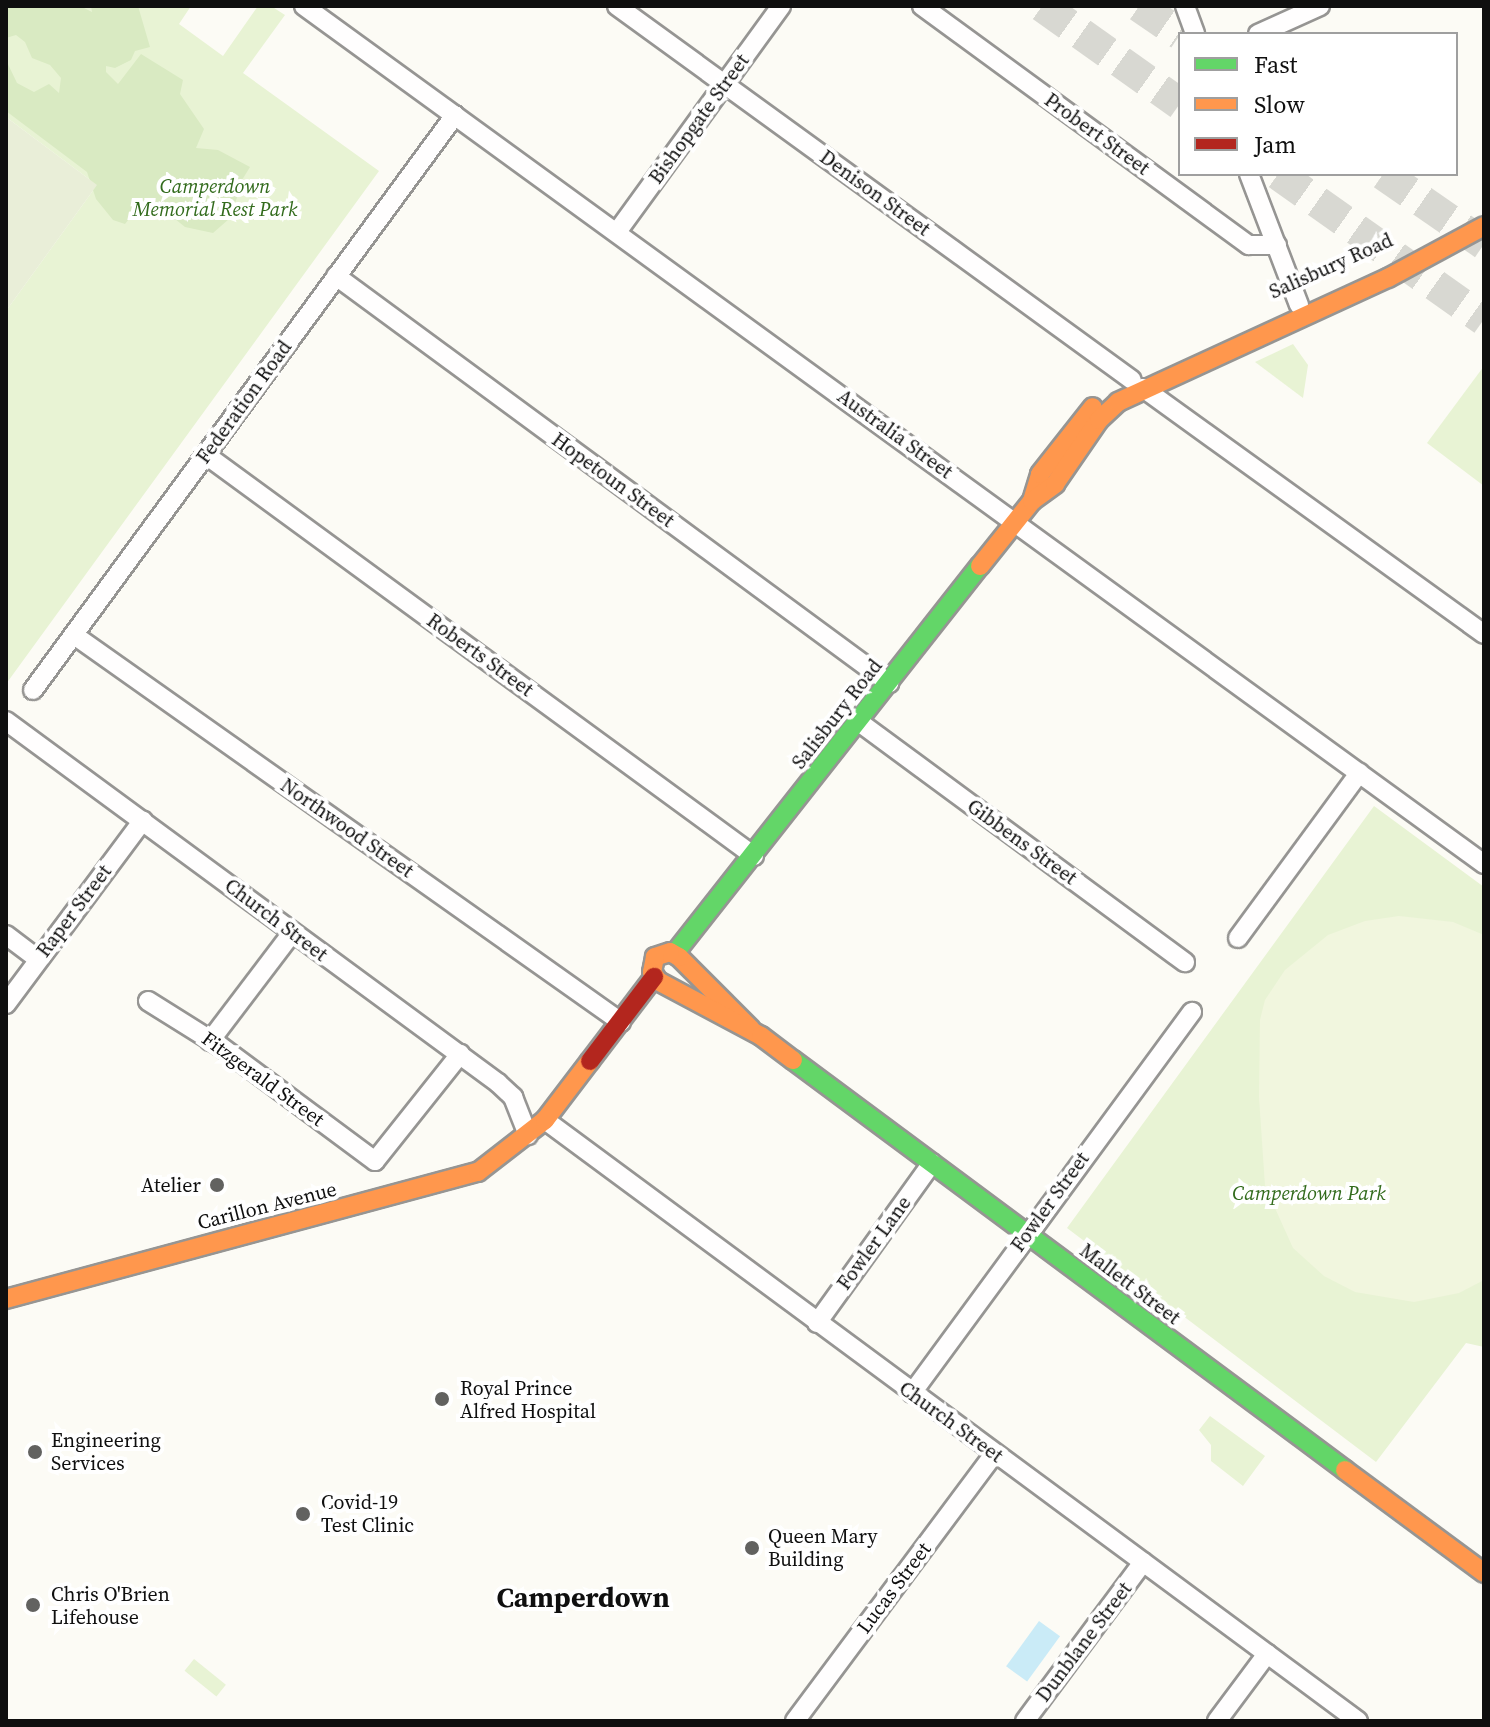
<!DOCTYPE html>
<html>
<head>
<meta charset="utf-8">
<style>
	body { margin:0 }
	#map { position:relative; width:1490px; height:1727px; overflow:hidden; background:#fcfbf5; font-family:"Source Serif 4",serif }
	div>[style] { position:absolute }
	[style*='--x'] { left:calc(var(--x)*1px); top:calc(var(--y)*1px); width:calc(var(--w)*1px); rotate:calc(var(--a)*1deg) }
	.green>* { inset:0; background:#e8f3d4; transform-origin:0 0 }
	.forest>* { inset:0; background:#d9eac2 }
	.cemetery>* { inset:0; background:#e9eed8 }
	.pitch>* { inset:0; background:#f1f6de }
	.water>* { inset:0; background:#caebf7; transform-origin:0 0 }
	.highway-tunnel>* { height:32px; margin-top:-16px; transform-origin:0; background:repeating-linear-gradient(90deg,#d8d8d2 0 32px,transparent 0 48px) }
	.roads { filter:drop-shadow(2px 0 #969593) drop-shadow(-2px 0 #969593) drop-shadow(0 2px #969593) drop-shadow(0 -2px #969593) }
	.street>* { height:18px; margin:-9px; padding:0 9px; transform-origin:9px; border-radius:9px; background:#fffefe }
	.fast>* { height:18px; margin:-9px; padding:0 9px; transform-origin:9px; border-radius:9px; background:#63d668 }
	.slow>* { height:18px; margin:-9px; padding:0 9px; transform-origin:9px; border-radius:9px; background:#ff974d }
	.jam>* { height:18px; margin:-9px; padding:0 9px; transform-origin:9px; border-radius:9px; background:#b3261e }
	.dots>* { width:22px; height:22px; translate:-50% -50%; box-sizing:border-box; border:4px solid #fff; border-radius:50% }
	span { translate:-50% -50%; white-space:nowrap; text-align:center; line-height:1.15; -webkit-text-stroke:8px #fff; paint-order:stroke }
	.street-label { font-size:20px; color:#0f0f0f }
	.park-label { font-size:20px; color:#326b1c; font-style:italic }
	.poi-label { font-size:20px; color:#0f0f0f }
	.right { translate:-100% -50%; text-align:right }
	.left { translate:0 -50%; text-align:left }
	.district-label { font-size:28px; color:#0f0f0f; font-weight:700 }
	.frame { position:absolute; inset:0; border:8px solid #0f0f0f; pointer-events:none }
	.legend { position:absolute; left:1178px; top:32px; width:280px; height:144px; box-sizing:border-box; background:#fff; border:2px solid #9f9f9f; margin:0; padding:10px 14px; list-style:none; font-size:24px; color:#0f0f0f }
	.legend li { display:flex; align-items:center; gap:16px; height:40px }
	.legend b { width:40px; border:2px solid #9f9f9f }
</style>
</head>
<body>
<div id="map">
	<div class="green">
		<div style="clip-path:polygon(6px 6px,191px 6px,179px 24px,223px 56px,258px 6px,271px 6px,285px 15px,243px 73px,379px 171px,6px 684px,6px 311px,97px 185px,6px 117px)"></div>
		<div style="clip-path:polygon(1293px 344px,1308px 365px,1303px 398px,1255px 362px)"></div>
		<div style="clip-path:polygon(1484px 366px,1484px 486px,1427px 443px)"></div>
		<div style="clip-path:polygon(1374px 806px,1484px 887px,1484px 1347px,1466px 1343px,1376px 1462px,1067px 1228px)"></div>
		<div style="clip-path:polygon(1210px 1416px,1265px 1456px,1243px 1486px,1211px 1461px,1211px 1445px,1199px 1430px)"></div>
		<div style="left:194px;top:1659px;width:41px;height:15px;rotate:39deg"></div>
	</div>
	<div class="forest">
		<div style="clip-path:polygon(6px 6px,80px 6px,92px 12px,91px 6px,138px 6px,150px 47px,135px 51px,131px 60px,115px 68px,106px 66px,106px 72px,118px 84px,141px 54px,183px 80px,180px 94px,204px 129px,196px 148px,218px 150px,250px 167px,242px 180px,234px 183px,238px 195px,229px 219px,213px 233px,185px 227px,160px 207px,153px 215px,136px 210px,125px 224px,113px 220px,96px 199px,87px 172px,6px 111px,6px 60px,17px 83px,34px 92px,49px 84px,59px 93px,61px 78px,50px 65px,32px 58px,25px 42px,16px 35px,6px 38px)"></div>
	</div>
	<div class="cemetery">
		<div style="clip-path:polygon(6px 117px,97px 185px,6px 311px)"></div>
	</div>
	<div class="pitch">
		<div style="clip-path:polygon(1399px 916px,1453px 922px,1484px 935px,1484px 1280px,1459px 1293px,1414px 1302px,1355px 1292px,1324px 1276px,1293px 1248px,1265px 1186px,1259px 1097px,1260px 1020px,1265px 1000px,1285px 970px,1328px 935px,1365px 921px)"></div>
	</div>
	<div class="water">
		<div style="left:1039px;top:1621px;width:26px;height:56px;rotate:36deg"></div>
	</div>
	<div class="highway-tunnel">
		<div style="--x:1042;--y:6;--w:169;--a:35.4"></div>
		<div style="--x:1139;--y:6;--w:50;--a:34.3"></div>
		<div style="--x:1278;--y:174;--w:252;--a:35.3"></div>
		<div style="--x:1383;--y:174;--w:123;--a:34.7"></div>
	</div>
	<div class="roads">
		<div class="street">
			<div style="--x:304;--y:6;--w:1459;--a:36.02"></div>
			<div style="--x:617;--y:6;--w:636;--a:35.99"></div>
			<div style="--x:922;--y:6;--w:405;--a:36.2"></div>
			<div style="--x:1249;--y:245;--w:28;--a:0"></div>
			<div style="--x:1185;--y:6;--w:30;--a:70"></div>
			<div style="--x:1258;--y:34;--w:68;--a:-24.3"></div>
			<div style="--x:1249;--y:174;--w:140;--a:69.1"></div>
			<div style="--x:617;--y:232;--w:279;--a:-54"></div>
			<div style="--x:336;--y:276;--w:687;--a:36.35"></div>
			<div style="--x:1143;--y:388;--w:420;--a:35.8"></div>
			<div style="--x:206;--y:455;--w:679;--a:36.19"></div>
			<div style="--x:74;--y:635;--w:670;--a:35.28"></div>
			<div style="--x:33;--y:690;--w:713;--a:-53.72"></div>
			<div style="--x:6;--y:721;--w:611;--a:36.34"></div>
			<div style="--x:498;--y:1083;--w:21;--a:43"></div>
			<div style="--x:513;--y:1097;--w:41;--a:68.5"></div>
			<div style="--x:859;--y:722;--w:405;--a:36.4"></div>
			<div style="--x:6;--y:935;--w:40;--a:37"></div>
			<div style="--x:1238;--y:938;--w:205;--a:-53.7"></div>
			<div style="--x:148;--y:1001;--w:85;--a:32"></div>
			<div style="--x:220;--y:1046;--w:193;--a:36.6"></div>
			<div style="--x:375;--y:1161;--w:137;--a:-51.5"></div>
			<div style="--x:6;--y:1004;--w:229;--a:-53.3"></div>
			<div style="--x:210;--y:1041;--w:136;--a:-52.8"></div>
			<div style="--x:545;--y:1120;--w:1011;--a:36.47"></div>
			<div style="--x:817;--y:1323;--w:197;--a:-54.3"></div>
			<div style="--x:912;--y:1393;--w:473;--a:-53.7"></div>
			<div style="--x:795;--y:1721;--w:333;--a:-53.3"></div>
			<div style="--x:1025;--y:1721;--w:198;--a:-53.4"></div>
			<div style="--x:1217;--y:1721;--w:84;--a:-53.3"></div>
		</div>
		<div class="fast">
			<div style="--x:675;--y:953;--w:493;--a:-51.8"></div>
			<div style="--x:793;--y:1060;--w:688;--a:36.6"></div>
		</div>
		<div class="slow">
			<div style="--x:1032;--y:501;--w:28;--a:-73"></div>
			<div style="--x:1040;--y:474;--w:85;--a:-51.7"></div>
			<div style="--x:980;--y:566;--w:83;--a:-51.3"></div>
			<div style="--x:1032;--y:501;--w:29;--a:-36"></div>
			<div style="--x:1055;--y:484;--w:78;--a:-55.5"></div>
			<div style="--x:1099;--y:420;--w:26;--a:-43"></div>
			<div style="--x:1118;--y:402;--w:297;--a:-24.7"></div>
			<div style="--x:1388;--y:278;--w:109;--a:-28.4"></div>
			<div style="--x:751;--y:1029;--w:102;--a:-135"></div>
			<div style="--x:679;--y:957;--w:10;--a:-151"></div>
			<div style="--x:670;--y:952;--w:16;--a:162"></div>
			<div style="--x:655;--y:957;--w:15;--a:101"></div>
			<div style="--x:652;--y:972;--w:11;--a:56"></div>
			<div style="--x:658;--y:981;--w:117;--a:28.1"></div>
			<div style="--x:761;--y:1036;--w:40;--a:37"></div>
			<div style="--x:6;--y:1299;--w:489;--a:-15.1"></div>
			<div style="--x:478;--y:1172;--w:85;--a:-37.8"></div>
			<div style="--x:545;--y:1120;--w:74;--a:-52.7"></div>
			<div style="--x:1345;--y:1470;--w:173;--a:36.5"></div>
		</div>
		<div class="jam">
			<div style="--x:590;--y:1061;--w:106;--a:-52.7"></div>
		</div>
	</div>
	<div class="dots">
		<div style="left:217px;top:1185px;background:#626260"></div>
		<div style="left:442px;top:1399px;background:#626260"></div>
		<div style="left:35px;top:1452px;background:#626260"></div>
		<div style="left:303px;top:1514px;background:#626260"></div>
		<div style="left:752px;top:1548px;background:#626260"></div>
		<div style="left:33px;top:1605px;background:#626260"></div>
	</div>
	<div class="street-label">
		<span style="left:699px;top:119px;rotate:-54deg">Bishopgate Street</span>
		<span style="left:1097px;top:134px;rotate:36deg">Probert Street</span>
		<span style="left:875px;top:193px;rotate:36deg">Denison Street</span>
		<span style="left:1331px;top:266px;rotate:-24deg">Salisbury Road</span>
		<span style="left:244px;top:402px;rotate:-54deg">Federation Road</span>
		<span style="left:895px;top:434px;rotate:36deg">Australia Street</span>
		<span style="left:613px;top:480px;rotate:36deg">Hopetoun Street</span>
		<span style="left:480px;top:655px;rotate:36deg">Roberts Street</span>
		<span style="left:837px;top:714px;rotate:-52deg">Salisbury Road</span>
		<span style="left:347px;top:828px;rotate:35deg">Northwood Street</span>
		<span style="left:1022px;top:842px;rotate:36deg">Gibbens Street</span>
		<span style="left:74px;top:911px;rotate:-53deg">Raper Street</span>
		<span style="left:276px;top:920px;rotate:37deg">Church Street</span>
		<span style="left:263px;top:1079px;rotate:36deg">Fitzgerald Street</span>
		<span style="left:1050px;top:1202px;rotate:-54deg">Fowler Street</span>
		<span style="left:267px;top:1206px;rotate:-14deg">Carillon Avenue</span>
		<span style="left:874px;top:1243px;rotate:-54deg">Fowler Lane</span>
		<span style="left:1130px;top:1284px;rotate:37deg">Mallett Street</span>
		<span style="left:951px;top:1422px;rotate:36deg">Church Street</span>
		<span style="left:894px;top:1588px;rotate:-53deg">Lucas Street</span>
		<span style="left:1084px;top:1642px;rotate:-53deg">Dunblane Street</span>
	</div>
	<div class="park-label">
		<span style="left:215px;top:198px">Camperdown<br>Memorial Rest Park</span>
		<span style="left:1309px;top:1193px">Camperdown Park</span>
	</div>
	<div class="poi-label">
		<span class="right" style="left:201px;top:1185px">Atelier</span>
		<span class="left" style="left:460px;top:1400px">Royal Prince<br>Alfred Hospital</span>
		<span class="left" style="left:51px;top:1452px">Engineering<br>Services</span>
		<span class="left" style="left:321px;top:1514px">Covid-19<br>Test Clinic</span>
		<span class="left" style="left:768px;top:1548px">Queen Mary<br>Building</span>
		<span class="left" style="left:51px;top:1606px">Chris O'Brien<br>Lifehouse</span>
	</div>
	<div class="district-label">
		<span style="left:583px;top:1597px">Camperdown</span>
	</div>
	<div class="frame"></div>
	<ul class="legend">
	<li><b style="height:10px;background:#63d668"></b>Fast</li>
	<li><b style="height:10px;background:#ff974d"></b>Slow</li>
	<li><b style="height:10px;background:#b3261e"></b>Jam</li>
	</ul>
</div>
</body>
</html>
